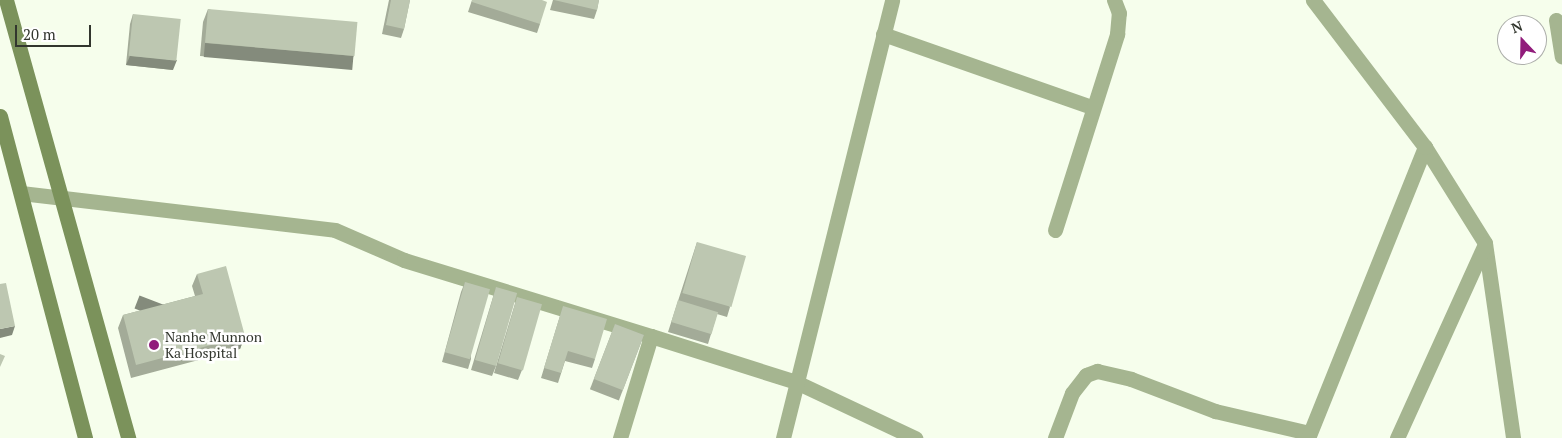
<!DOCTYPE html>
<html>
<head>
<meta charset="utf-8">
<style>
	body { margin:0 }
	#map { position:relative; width:1562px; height:438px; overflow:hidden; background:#f6feec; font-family:"PT Serif",serif }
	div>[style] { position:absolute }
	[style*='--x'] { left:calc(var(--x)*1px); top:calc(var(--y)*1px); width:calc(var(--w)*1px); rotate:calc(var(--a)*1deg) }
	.street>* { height:15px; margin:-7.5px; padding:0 7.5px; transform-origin:7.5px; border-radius:7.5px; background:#a5b590 }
	.secondary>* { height:15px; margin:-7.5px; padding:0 7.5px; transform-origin:7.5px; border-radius:7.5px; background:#7b925b }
	.wall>* { inset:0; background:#a3ab98; transform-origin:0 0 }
	.shaded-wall>* { inset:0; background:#848b7c; transform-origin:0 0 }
	.building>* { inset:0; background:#bdc7b1; transform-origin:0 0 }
	.dots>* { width:14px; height:14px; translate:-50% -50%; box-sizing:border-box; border:2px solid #fff; border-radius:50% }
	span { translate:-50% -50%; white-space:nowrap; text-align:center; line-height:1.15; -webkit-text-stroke:5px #fff; paint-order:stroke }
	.poi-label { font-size:14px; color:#32362e }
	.left { translate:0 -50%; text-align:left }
	.north { position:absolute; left:1497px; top:15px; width:50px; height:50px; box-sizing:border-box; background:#fff; border:1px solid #adafab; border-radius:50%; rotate:339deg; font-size:14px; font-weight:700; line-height:20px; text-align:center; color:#32362e }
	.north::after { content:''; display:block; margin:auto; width:18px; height:22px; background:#911c7b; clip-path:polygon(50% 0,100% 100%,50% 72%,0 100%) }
	.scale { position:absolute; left:15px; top:25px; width:76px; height:22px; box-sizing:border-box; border:2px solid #32362e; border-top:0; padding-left:6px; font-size:15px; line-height:18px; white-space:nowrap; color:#32362e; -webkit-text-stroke:4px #fff; paint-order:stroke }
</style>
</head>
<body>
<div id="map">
	<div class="street">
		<div style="--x:1556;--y:20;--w:37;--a:81"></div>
		<div style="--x:883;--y:34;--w:221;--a:19.3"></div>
		<div style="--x:1425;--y:147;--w:113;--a:58"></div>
		<div style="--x:1485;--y:243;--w:197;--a:81.8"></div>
		<div style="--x:21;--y:193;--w:316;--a:6.7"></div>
		<div style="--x:335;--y:230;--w:75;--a:23.5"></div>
		<div style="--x:404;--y:260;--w:258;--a:17.1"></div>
		<div style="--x:651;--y:336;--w:107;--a:106.9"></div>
		<div style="--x:1055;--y:230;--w:206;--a:-72.4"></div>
		<div style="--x:1117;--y:34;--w:21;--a:-85"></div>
		<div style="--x:1119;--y:13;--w:14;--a:-111"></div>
		<div style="--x:651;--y:336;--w:152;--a:17.6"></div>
		<div style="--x:796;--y:382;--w:132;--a:25.2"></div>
		<div style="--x:783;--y:438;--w:451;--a:-76"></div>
		<div style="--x:1055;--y:438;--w:48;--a:-69.3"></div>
		<div style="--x:1072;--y:393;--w:23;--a:-52"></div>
		<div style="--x:1086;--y:375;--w:12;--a:-20"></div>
		<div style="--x:1097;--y:371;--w:35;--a:13"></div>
		<div style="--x:1131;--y:379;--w:90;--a:20.9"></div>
		<div style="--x:1215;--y:411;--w:97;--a:13.2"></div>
		<div style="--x:1308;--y:438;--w:314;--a:-68.1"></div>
		<div style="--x:1425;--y:147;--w:185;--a:-127.3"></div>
		<div style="--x:1397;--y:438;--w:213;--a:-65.6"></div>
	</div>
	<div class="secondary">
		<div style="--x:6;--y:0;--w:455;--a:74.4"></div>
		<div style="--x:0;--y:116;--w:333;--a:75.2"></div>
	</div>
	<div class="wall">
		<div style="clip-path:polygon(389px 0,410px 0,404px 29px,401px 38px,382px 34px)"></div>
		<div style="clip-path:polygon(472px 0,542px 0,540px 24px,537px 33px,468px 12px)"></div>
		<div style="clip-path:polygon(553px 0,599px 0,597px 10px,594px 19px,550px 10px)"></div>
		<div style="clip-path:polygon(208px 9px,354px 55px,349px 68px,200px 56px,203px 22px)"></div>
		<div style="clip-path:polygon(133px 14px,173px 70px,126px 65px,130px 24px)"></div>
		<div style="clip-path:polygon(697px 242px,730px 307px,727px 317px,717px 314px,708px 344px,668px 332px)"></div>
		<div style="clip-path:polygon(197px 274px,245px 336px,240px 349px,131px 378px,118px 328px,123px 315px,195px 296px,192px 286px)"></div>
		<div style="clip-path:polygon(465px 282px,471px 359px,468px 369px,442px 362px,461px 292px)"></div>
		<div style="clip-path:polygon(496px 287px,496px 366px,492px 376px,471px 370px)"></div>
		<div style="clip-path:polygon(517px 297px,522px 370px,518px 380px,494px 373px)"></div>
		<div style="clip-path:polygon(563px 306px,595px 359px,592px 368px,565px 361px,558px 383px,541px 378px)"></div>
		<div style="left:615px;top:324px;width:31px;height:70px;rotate:21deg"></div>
	</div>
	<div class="shaded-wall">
		<div style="left:205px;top:43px;width:149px;height:14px;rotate:5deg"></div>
		<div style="clip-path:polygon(130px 56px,177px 60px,173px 70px,126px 65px)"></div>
		<div style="clip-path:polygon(15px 326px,12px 335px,0 338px,0 329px)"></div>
		<div style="left:245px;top:336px;width:14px;height:113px;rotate:111deg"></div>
	</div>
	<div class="building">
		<div style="clip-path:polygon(391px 0,410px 0,404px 29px,386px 25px)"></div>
		<div style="clip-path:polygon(472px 0,542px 0,547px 2px,540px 24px,472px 2px)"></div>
		<div style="clip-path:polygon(554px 0,599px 0,597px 10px)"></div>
		<div style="left:208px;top:9px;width:150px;height:34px;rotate:5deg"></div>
		<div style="left:133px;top:14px;width:48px;height:42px;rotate:6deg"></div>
		<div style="left:697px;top:242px;width:51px;height:53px;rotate:16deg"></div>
		<div style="clip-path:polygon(226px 266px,245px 336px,136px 365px,123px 315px,203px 294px,197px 274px)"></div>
		<div style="left:465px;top:282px;width:26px;height:73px;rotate:16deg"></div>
		<div style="clip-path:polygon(6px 283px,15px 326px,0 329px,0 284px)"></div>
		<div style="left:496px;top:287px;width:22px;height:76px;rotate:16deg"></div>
		<div style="left:517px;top:297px;width:26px;height:69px;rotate:16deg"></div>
		<div style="left:678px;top:300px;width:42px;height:23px;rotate:17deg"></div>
		<div style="clip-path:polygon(563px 306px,607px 319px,595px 359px,568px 351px,561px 373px,544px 368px)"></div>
		<div style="left:615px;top:324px;width:31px;height:59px;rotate:21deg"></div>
		<div style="clip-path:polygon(0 354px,5px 356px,0 367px)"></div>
	</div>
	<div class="dots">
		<div style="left:154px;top:345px;background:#911c7b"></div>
	</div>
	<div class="poi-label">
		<span class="left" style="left:165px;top:345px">Nanhe Munnon<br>Ka Hospital</span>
	</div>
	<div class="north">N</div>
	<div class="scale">20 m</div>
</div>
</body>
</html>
